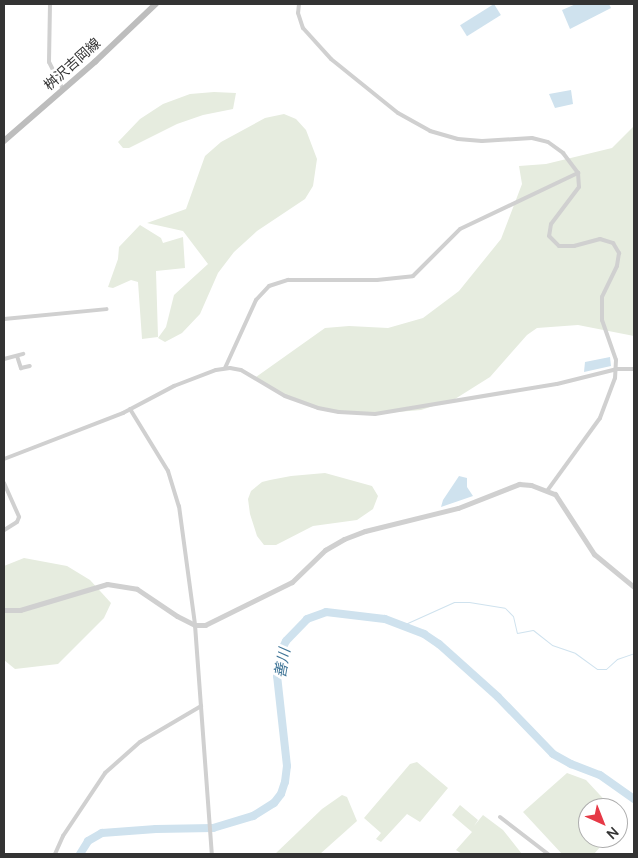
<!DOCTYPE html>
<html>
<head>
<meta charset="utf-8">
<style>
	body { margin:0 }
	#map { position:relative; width:638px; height:858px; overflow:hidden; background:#fff; font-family:Manrope,"Noto Sans JP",sans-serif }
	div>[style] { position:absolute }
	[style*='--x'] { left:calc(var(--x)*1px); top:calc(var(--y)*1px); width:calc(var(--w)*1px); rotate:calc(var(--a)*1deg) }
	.green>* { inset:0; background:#e6ecdf }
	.water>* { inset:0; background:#cfe2ee; transform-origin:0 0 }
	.stream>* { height:1px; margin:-0.5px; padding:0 0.5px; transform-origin:0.5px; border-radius:0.5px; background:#cfe2ee }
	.river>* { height:8px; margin:-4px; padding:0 4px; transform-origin:4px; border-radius:4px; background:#cfe2ee }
	.minor>* { height:4px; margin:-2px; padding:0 2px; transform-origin:2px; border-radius:2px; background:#d0d0d0 }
	.tertiary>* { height:5px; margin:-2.5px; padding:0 2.5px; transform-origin:2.5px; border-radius:2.5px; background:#d0d0d0 }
	.secondary>* { height:5.5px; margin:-2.75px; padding:0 2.75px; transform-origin:2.75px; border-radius:2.75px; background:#bdbdbd }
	span { translate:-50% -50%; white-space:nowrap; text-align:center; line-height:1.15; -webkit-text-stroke:5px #fff; paint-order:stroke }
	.street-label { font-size:14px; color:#333 }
	.water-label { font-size:15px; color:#3f7597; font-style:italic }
	.frame { position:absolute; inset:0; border:5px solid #333; pointer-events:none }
	.north { position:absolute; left:578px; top:798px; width:50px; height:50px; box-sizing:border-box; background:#fff; border:1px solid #adadad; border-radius:50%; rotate:136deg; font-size:14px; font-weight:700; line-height:20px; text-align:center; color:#333 }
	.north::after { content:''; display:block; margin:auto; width:18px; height:22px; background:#e63946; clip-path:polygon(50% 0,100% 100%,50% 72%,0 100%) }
</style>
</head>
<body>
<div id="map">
	<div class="green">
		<div style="clip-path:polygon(214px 92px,236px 93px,233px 109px,203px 115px,177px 124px,129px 148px,123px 148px,118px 142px,140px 119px,163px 104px,190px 94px)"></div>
		<div style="clip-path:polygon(284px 114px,296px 119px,306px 130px,317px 159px,313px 186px,305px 199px,257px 231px,234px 252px,218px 273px,200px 314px,182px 333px,165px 342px,158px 338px,166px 327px,174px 295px,208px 264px,183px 231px,147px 223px,186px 209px,205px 156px,221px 142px,265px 118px)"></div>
		<div style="clip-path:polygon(634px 126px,634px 336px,578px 325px,537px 328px,527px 335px,490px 377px,455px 399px,421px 410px,362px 415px,316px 409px,281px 395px,256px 377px,325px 328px,349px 326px,388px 328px,423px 318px,459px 291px,501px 239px,522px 184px,519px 166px,546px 164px,612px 148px)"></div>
		<div style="clip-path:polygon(140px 225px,161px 238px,163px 243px,183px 237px,185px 268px,156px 271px,158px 337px,142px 339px,138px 282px,131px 280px,113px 288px,108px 287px,118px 259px,119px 247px)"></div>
		<div style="clip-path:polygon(325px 473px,372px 486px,378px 496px,373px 509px,357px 520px,313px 526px,276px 545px,264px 545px,257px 536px,250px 514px,248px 499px,251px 491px,262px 482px,270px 480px,291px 476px)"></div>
		<div style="clip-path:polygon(24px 558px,67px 566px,90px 580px,111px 603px,104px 618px,58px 664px,15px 669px,4px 660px,4px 566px)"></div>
		<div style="clip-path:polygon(417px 762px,448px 788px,420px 822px,407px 814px,381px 842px,376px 839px,381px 833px,364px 818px,410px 764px)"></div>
		<div style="clip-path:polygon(567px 773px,586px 780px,612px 808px,588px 808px,588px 838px,608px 838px,594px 854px,562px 854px,523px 812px)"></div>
		<div style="clip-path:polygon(342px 795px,347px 797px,357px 821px,320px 854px,275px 854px,322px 809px)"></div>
		<div style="clip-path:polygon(460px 805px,478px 820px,474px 826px,483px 815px,503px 830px,522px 854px,462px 854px,456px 850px,472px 832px,452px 815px)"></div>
	</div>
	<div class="water">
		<div style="left:494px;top:4px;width:13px;height:40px;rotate:58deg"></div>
		<div style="clip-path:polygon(576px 4px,609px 4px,611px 8px,570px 29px,562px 10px)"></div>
		<div style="clip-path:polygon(571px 90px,573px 104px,555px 108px,549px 94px)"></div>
		<div style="clip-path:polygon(610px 357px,611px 366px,584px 372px,585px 362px)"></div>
		<div style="clip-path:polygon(459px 476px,467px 478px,467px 487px,473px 496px,441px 507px,443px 500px)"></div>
	</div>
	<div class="stream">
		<div style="--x:403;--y:625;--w:56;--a:-24.3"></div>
		<div style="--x:454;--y:602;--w:15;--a:0"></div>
		<div style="--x:469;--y:602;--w:36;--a:9"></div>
		<div style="--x:505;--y:608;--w:11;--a:45"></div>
		<div style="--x:513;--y:616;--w:17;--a:77"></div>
		<div style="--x:517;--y:633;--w:16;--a:-11"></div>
		<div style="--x:533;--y:630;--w:24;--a:38"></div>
		<div style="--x:552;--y:645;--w:24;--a:19"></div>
		<div style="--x:575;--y:653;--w:27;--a:36"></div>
		<div style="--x:597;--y:669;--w:9;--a:0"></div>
		<div style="--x:606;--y:669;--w:15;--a:-42"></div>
		<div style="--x:617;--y:659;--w:18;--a:-19"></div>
	</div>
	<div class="river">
		<div style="--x:80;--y:854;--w:15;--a:-58"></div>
		<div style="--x:88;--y:841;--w:16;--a:-30"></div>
		<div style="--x:102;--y:833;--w:54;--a:-4.2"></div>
		<div style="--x:156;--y:829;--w:57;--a:-1"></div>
		<div style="--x:213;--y:828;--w:42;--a:-16.7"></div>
		<div style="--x:253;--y:816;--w:25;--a:-32"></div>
		<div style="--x:274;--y:803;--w:11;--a:-52"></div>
		<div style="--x:281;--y:794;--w:13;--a:-72"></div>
		<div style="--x:285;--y:782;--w:16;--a:-83"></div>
		<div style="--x:287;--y:766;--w:91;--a:-96.3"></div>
		<div style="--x:277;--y:676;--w:25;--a:-81"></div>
		<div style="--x:281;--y:651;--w:11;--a:-63"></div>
		<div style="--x:286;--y:641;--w:30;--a:-46"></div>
		<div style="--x:307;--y:619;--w:20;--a:-20"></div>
		<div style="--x:326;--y:612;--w:59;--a:6.8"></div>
		<div style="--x:385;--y:619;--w:42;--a:21"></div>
		<div style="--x:424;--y:634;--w:18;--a:34"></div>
		<div style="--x:439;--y:644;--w:79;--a:41.9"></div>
		<div style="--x:498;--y:697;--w:79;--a:46"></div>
		<div style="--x:553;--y:754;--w:21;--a:29"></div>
		<div style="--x:571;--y:764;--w:31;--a:21"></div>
		<div style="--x:600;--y:775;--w:42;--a:35.2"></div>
	</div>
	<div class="minor">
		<div style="--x:50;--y:4;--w:58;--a:91"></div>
		<div style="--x:49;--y:62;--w:31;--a:63"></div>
		<div style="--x:299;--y:4;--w:9;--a:96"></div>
		<div style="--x:298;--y:13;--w:16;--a:72"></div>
		<div style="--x:303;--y:28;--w:42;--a:47.9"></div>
		<div style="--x:331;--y:59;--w:86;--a:38.9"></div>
		<div style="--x:398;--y:113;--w:37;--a:29"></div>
		<div style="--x:430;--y:131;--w:29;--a:16"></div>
		<div style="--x:458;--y:139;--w:24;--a:5"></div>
		<div style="--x:482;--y:141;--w:50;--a:-3.4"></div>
		<div style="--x:532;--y:138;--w:16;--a:14"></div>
		<div style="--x:548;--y:142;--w:19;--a:36"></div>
		<div style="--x:563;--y:153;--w:25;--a:53"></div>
		<div style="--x:578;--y:173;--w:14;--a:86"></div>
		<div style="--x:579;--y:187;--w:46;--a:127.1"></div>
		<div style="--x:551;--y:224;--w:12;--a:99"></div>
		<div style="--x:549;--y:236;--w:14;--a:45"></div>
		<div style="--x:559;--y:246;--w:15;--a:0"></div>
		<div style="--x:574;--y:246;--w:27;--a:-15"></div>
		<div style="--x:600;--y:239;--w:14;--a:17"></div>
		<div style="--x:613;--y:243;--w:12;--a:59"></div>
		<div style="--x:619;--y:253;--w:13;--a:99"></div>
		<div style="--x:617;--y:266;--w:34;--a:116"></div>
		<div style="--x:602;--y:297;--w:23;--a:90"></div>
		<div style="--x:602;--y:320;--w:42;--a:70.7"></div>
		<div style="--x:616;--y:360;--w:18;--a:93"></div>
		<div style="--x:615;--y:378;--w:43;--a:110.6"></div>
		<div style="--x:600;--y:418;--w:90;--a:126"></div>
		<div style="--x:4;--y:319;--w:103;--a:-5.5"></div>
		<div style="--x:17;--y:356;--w:13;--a:72"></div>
		<div style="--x:21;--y:368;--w:9;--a:-13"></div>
		<div style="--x:4;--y:359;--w:20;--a:-15"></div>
		<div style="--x:225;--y:368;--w:75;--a:-65.5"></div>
		<div style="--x:256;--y:300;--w:19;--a:-47"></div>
		<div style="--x:269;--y:286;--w:20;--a:-18"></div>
		<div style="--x:288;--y:280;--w:89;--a:0"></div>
		<div style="--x:377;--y:280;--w:36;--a:-6"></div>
		<div style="--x:413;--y:276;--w:66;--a:-45"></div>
		<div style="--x:460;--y:229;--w:131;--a:-25.4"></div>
		<div style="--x:130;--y:409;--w:73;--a:58.5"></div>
		<div style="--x:168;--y:471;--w:37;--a:73"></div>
		<div style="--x:179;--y:506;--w:120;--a:82.3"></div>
		<div style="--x:195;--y:625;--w:230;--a:85.8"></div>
		<div style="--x:4;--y:459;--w:128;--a:-21.1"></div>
		<div style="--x:123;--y:413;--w:58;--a:-27.9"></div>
		<div style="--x:174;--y:386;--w:45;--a:-20.9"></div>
		<div style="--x:216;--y:370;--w:14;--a:-8"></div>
		<div style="--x:230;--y:368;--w:11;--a:10"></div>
		<div style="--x:241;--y:370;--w:51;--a:30.6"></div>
		<div style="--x:285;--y:396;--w:35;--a:20"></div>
		<div style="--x:318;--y:408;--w:21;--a:11"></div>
		<div style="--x:339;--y:412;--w:36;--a:3"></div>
		<div style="--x:375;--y:414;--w:184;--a:-9.4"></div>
		<div style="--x:557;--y:384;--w:62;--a:-14"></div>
		<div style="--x:617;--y:369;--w:17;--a:0"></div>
		<div style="--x:4;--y:483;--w:37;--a:66"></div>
		<div style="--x:19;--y:517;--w:5;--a:112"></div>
		<div style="--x:17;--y:522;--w:15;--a:148"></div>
		<div style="--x:500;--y:817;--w:61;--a:37.6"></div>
		<div style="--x:55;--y:854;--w:20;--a:-66"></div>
		<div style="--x:63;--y:836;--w:76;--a:-56.3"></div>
		<div style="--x:105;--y:773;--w:47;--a:-41.5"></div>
		<div style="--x:140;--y:742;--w:71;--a:-30.5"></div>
	</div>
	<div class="tertiary">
		<div style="--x:4;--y:610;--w:16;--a:0"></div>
		<div style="--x:20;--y:610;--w:91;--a:-16.6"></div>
		<div style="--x:107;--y:584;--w:30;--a:9"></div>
		<div style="--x:137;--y:589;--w:48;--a:34"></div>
		<div style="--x:177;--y:616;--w:20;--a:27"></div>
		<div style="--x:195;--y:625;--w:10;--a:0"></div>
		<div style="--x:205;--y:625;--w:97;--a:-26.3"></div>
		<div style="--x:292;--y:582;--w:46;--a:-44.1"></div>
		<div style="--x:325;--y:550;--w:22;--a:-30"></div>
		<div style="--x:344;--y:539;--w:22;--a:-21"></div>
		<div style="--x:365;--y:531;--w:96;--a:-13.9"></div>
		<div style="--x:458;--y:508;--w:66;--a:-21.5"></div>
		<div style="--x:519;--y:484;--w:12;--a:5"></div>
		<div style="--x:531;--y:485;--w:26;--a:21"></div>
		<div style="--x:555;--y:494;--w:72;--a:57"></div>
		<div style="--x:594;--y:554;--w:52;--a:39.5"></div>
	</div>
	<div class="secondary">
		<div style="--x:4;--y:141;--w:121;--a:-41"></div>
		<div style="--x:95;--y:62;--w:84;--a:-43.6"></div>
	</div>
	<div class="street-label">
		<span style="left:72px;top:64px;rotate:-42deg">桝沢吉岡線</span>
	</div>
	<div class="water-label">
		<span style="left:282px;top:663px;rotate:-80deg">善川</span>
	</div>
	<div class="frame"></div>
	<div class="north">N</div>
</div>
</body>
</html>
